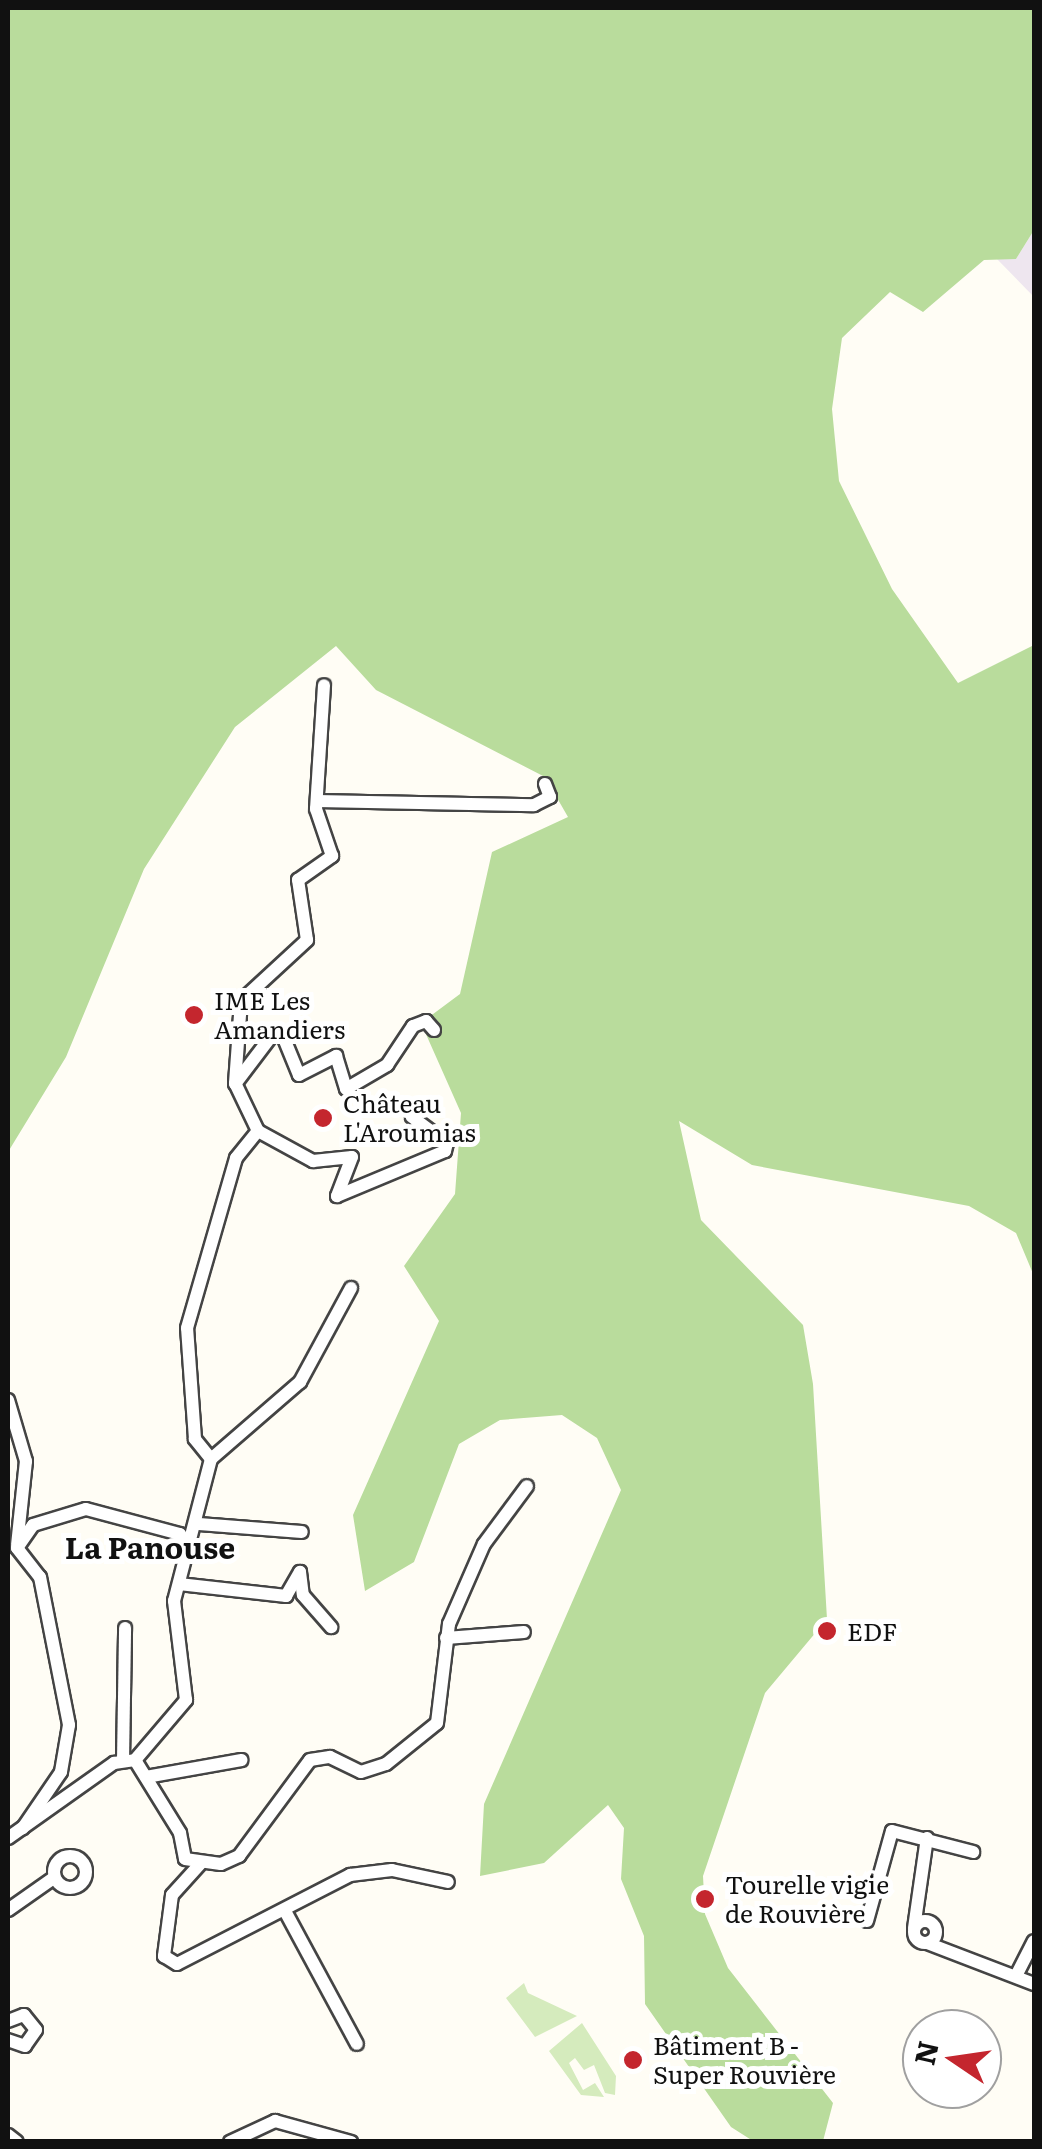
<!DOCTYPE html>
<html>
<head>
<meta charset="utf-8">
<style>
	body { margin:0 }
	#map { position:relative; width:1042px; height:2149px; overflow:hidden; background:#fffdf5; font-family:Literata,serif }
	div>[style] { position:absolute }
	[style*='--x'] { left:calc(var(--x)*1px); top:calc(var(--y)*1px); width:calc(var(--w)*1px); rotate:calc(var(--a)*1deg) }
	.industrial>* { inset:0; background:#eee6ef }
	.green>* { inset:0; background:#d5ebbd }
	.forest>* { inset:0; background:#b9dc9c }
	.roads { filter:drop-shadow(2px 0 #444) drop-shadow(-2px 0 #444) drop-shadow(0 2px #444) drop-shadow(0 -2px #444) }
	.minor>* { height:12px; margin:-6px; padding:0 6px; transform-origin:6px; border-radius:6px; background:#fff }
	.minor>.ring { margin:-6px; padding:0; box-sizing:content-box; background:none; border:12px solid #fff; border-radius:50% }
	.dots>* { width:28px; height:28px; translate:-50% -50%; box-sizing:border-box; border:5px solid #fff; border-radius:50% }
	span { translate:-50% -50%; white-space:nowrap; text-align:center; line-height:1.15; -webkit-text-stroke:10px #fff; paint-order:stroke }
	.poi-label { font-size:25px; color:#111 }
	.left { translate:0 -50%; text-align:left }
	.quarter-label { font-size:30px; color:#111; font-weight:700 }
	.frame { position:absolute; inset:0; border:10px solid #111; pointer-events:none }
	.north { position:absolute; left:902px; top:2009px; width:100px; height:100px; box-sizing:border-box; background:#fff; border:2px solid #a0a0a0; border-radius:50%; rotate:283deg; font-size:28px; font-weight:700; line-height:40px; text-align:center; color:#111 }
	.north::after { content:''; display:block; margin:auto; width:35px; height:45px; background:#c4262e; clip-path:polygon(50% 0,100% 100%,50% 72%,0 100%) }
</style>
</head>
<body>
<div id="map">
	<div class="industrial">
		<div style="clip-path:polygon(1034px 230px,1034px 297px,997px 259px,1016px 259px)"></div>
	</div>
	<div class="green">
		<div style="clip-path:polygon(524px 1983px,528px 1993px,577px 2016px,535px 2037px,506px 1998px)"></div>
		<div style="clip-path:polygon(582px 2023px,616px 2076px,615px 2095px,605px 2093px,594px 2065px,584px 2070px,575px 2058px,569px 2063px,583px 2090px,595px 2083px,604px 2097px,581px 2095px,549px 2051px)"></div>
	</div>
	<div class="forest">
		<div style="clip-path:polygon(8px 8px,1034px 8px,1034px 230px,1016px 259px,984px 260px,923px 312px,890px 292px,842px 338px,832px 409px,839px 481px,892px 589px,958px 683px,1034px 645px,1034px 1276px,1016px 1233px,969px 1206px,752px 1165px,679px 1121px,701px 1220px,803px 1325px,813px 1384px,827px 1619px,765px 1693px,703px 1876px,705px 1914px,728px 1968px,833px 2103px,823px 2141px,753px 2141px,731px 2127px,645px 2004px,644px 1936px,621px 1879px,624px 1828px,608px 1805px,544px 1863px,480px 1876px,484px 1804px,621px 1490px,597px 1438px,562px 1415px,500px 1420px,459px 1444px,414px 1562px,365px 1591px,353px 1515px,439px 1321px,404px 1266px,455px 1194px,461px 1113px,421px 1023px,460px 994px,492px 852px,568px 817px,545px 777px,376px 690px,336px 646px,235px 727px,144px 869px,66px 1057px,8px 1152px)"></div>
	</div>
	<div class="roads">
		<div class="minor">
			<div style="--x:317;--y:801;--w:217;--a:1.1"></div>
			<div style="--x:534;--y:805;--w:18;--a:-27"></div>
			<div style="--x:550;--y:797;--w:14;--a:-111"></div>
			<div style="--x:235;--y:1084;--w:63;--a:-52.8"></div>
			<div style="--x:273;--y:1034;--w:10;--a:11"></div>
			<div style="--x:283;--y:1036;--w:42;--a:67.7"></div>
			<div style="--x:299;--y:1075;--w:42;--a:-27.2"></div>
			<div style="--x:336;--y:1056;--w:34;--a:73"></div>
			<div style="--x:346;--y:1089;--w:48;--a:-30.3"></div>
			<div style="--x:387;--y:1065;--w:47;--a:-56.3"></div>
			<div style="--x:413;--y:1026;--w:14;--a:-21"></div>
			<div style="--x:426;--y:1021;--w:12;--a:48"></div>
			<div style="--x:258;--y:1131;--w:63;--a:28.6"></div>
			<div style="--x:313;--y:1161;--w:39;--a:-6"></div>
			<div style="--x:352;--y:1157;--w:42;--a:111"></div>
			<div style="--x:337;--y:1196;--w:117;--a:-22.6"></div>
			<div style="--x:445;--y:1151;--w:8;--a:-76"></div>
			<div style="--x:447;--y:1143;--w:44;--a:-143.4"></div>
			<div style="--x:8;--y:1400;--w:64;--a:73.6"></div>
			<div style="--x:26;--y:1461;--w:84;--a:96.1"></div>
			<div style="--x:211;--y:1459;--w:118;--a:-40.9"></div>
			<div style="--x:300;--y:1382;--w:107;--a:-61.5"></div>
			<div style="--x:199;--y:1524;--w:103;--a:4.4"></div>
			<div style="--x:17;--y:1548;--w:37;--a:52"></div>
			<div style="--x:40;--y:1577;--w:151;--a:78.9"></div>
			<div style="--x:69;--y:1725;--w:48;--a:99.7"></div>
			<div style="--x:61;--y:1772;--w:68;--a:124.2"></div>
			<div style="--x:17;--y:1548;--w:28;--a:-55"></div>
			<div style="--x:33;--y:1525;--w:55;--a:-16.8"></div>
			<div style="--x:86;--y:1509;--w:97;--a:14.9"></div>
			<div style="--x:180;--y:1534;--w:24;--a:66"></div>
			<div style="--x:179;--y:1584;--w:108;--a:6.4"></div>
			<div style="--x:286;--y:1596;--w:28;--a:-60"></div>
			<div style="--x:300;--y:1572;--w:23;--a:83"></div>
			<div style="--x:303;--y:1595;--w:43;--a:48.8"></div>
			<div style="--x:446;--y:1638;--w:78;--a:-4.4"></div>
			<div style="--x:135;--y:1760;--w:86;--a:58.3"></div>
			<div style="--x:180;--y:1833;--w:26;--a:79"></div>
			<div style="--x:185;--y:1859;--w:36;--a:8"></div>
			<div style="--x:221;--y:1864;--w:20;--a:-24"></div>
			<div style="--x:239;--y:1856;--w:119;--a:-53.5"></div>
			<div style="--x:310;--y:1760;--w:20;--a:-9"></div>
			<div style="--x:330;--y:1757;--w:34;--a:26"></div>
			<div style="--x:361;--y:1772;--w:26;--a:-18"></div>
			<div style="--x:386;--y:1764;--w:65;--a:-38.8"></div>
			<div style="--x:437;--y:1723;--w:100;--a:-83.1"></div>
			<div style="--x:449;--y:1624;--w:87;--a:-66.4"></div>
			<div style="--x:484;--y:1544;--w:72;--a:-53.4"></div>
			<div style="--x:123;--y:1761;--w:133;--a:-89.1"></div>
			<div style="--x:146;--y:1777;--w:97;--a:-10.1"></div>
			<div style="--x:8;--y:1838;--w:130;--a:-35.3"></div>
			<div style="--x:114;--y:1763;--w:21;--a:-8"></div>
			<div style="--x:135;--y:1760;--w:79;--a:-49.6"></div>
			<div style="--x:186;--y:1700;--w:100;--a:-96.9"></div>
			<div style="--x:174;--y:1601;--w:147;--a:-75.4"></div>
			<div style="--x:211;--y:1459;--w:26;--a:-129"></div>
			<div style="--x:195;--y:1439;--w:111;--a:-94.1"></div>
			<div style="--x:187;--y:1328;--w:177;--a:-73.9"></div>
			<div style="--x:236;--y:1158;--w:35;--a:-51"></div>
			<div style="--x:258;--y:1131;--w:53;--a:-115.6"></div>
			<div style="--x:235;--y:1083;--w:82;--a:-85.8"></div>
			<div style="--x:241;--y:1001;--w:90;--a:-42.7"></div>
			<div style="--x:307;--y:940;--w:61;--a:-98.5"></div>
			<div style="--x:298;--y:880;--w:42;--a:-35.2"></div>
			<div style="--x:332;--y:856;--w:50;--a:-108.8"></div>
			<div style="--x:316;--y:809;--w:124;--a:-86.3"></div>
			<div class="ring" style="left:54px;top:1856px;width:20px;height:20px"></div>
			<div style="--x:201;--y:1863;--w:43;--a:132.2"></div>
			<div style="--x:172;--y:1895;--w:62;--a:97.5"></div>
			<div style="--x:164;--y:1956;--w:15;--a:32"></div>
			<div style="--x:177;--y:1964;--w:195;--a:-27.2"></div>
			<div style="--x:350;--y:1875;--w:42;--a:-6.8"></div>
			<div style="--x:392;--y:1870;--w:57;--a:12.1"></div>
			<div style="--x:8;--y:1910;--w:57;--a:-35.1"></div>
			<div style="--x:285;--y:1911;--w:151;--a:61.6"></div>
			<div class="ring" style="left:914px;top:1921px;width:10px;height:10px"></div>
			<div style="--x:867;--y:1921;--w:93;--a:-74.5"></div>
			<div style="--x:892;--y:1831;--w:84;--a:14.5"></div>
			<div style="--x:914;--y:1928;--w:91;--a:-81.8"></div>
			<div style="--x:927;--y:1943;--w:115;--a:21"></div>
			<div style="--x:1016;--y:1976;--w:39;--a:-63"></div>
			<div style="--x:8;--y:2021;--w:17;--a:-21"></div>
			<div style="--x:24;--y:2015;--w:19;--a:51"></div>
			<div style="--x:36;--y:2030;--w:19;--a:125"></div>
			<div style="--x:25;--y:2046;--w:18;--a:-161"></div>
			<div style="--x:8;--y:2135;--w:11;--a:38"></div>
			<div style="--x:230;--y:2142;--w:50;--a:-25"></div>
			<div style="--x:275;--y:2121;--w:79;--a:15.4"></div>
		</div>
	</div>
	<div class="dots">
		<div style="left:194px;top:1015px;background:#c4262e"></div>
		<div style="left:323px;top:1118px;background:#c4262e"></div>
		<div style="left:827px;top:1631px;background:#c4262e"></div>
		<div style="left:705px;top:1899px;background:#c4262e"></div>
		<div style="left:633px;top:2060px;background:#c4262e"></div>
	</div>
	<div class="poi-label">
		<span class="left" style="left:214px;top:1015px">IME Les<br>Amandiers</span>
		<span class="left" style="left:343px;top:1118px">Château<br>L'Aroumias</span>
		<span class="left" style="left:847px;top:1631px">EDF</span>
		<span class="left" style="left:725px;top:1899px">Tourelle vigie<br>de Rouvière</span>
		<span class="left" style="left:653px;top:2060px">Bâtiment B -<br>Super Rouvière</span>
	</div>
	<div class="quarter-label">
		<span style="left:150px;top:1546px">La Panouse</span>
	</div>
	<div class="frame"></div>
	<div class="north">N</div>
</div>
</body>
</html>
